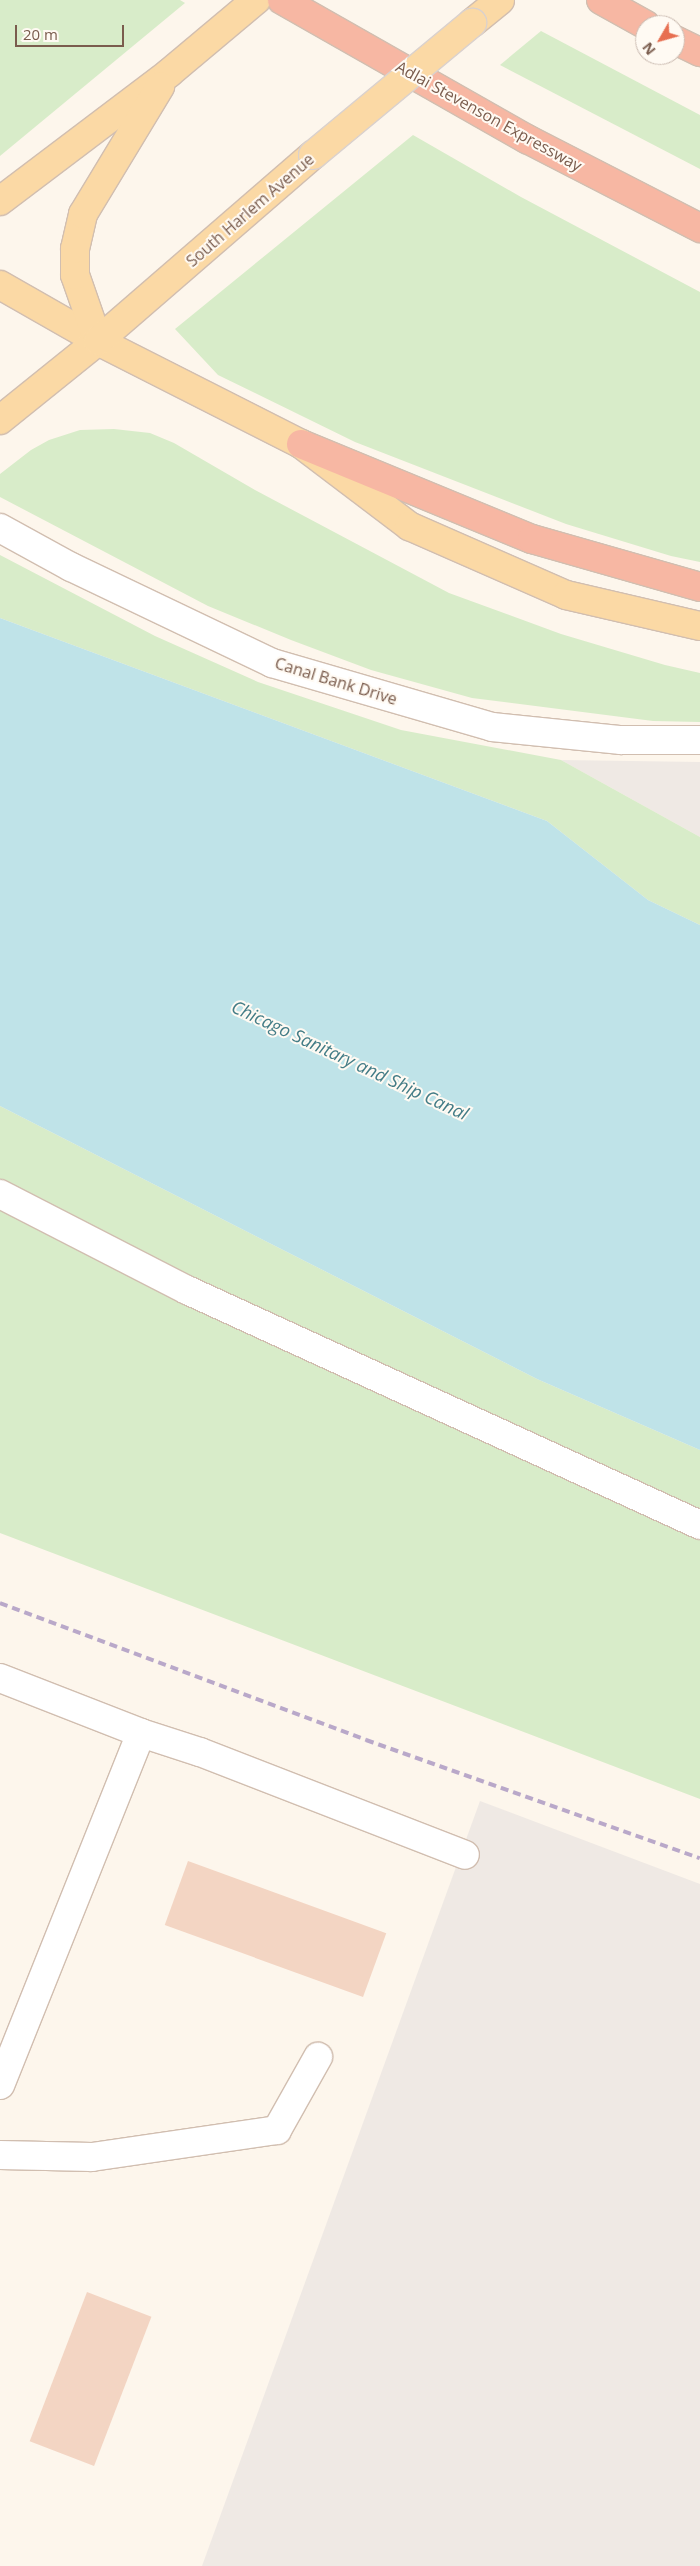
<!DOCTYPE html>
<html>
<head>
<meta charset="utf-8">
<style>
	body { margin:0 }
	#map { position:relative; width:700px; height:2566px; overflow:hidden; background:#fdf6ec; font-family:"Open Sans",sans-serif }
	div>[style] { position:absolute }
	[style*='--x'] { left:calc(var(--x)*1px); top:calc(var(--y)*1px); width:calc(var(--w)*1px); rotate:calc(var(--a)*1deg) }
	.industrial>* { inset:0; background:#efe9e4 }
	.green>* { inset:0; background:#d8ecc9 }
	.water>* { inset:0; background:#bfe3e8 }
	.building>* { inset:0; background:#f3d5c3; transform-origin:0 0 }
	.roads { filter:drop-shadow(1px 0 #d1beb0) drop-shadow(-1px 0 #d1beb0) drop-shadow(0 1px #d1beb0) drop-shadow(0 -1px #d1beb0) }
	.minor>* { height:28px; margin:-14px; padding:0 14px; transform-origin:14px; border-radius:14px; background:#fff }
	.major>* { height:28px; margin:-14px; padding:0 14px; transform-origin:14px; border-radius:14px; background:#fbd9a5 }
	.highway>* { height:28px; margin:-14px; padding:0 14px; transform-origin:14px; border-radius:14px; background:#f7b7a3 }
	.rail>* { height:4px; margin-top:-2px; transform-origin:0; background:repeating-linear-gradient(90deg,#b9a8c9 0 8px,transparent 0 13px) }
	.bridges { filter:drop-shadow(1px 0 #dad1cd) drop-shadow(-1px 0 #dad1cd) drop-shadow(0 1px #dad1cd) drop-shadow(0 -1px #dad1cd) }
	.major-bridge>* { height:28px; margin:-14px; padding:0 14px; transform-origin:14px; border-radius:14px; background:#fbd9a5 }
	span { translate:-50% -50%; white-space:nowrap; text-align:center; line-height:1.15; -webkit-text-stroke:4px #fffaf3; paint-order:stroke }
	.street-label { font-size:16px; color:#7a5c4d }
	.water-label { font-size:18px; color:#437c86; font-style:italic }
	.north { position:absolute; left:635px; top:15px; width:50px; height:50px; box-sizing:border-box; background:#fffaf3; border:1px solid #cabbb1; border-radius:50%; rotate:232deg; font-size:14px; font-weight:700; line-height:20px; text-align:center; color:#7a5c4d }
	.north::after { content:''; display:block; margin:auto; width:18px; height:22px; background:#e76f51; clip-path:polygon(50% 0,100% 100%,50% 72%,0 100%) }
	.scale { position:absolute; left:15px; top:25px; width:109px; height:22px; box-sizing:border-box; border:2px solid #7a5c4d; border-top:0; padding-left:6px; font-size:15px; line-height:18px; white-space:nowrap; color:#7a5c4d; -webkit-text-stroke:4px #fffaf3; paint-order:stroke }
</style>
</head>
<body>
<div id="map">
	<div class="industrial">
		<div style="clip-path:polygon(561px 760px,700px 762px,700px 837px)"></div>
		<div style="clip-path:polygon(480px 1801px,700px 1884px,700px 2566px,202px 2566px)"></div>
	</div>
	<div class="green">
		<div style="clip-path:polygon(0 0,180px 0,185px 3px,0 156px)"></div>
		<div style="clip-path:polygon(541px 31px,700px 115px,700px 169px,500px 65px)"></div>
		<div style="clip-path:polygon(413px 135px,521px 197px,700px 292px,700px 562px,671px 556px,566px 524px,355px 442px,218px 375px,175px 329px)"></div>
		<div style="clip-path:polygon(114px 429px,150px 433px,174px 443px,255px 490px,449px 593px,561px 634px,665px 665px,700px 673px,700px 722px,653px 721px,472px 698px,371px 670px,291px 640px,208px 606px,0 497px,0 474px,31px 450px,49px 440px,80px 430px)"></div>
		<div style="clip-path:polygon(0 555px,155px 636px,258px 682px,401px 730px,561px 760px,700px 837px,700px 925px,648px 900px,547px 821px,0 618px)"></div>
		<div style="clip-path:polygon(0 1106px,537px 1379px,700px 1450px,700px 1799px,0 1533px)"></div>
	</div>
	<div class="water">
		<div style="clip-path:polygon(0 618px,547px 821px,648px 900px,700px 925px,700px 1450px,537px 1379px,0 1106px)"></div>
	</div>
	<div class="building">
		<div style="left:188px;top:1861px;width:211px;height:68px;rotate:20deg"></div>
		<div style="left:87px;top:2292px;width:69px;height:160px;rotate:21deg"></div>
	</div>
	<div class="roads">
		<div class="minor">
			<div style="--x:0;--y:528;--w:81;--a:28.8"></div>
			<div style="--x:71;--y:567;--w:223;--a:25.5"></div>
			<div style="--x:272;--y:663;--w:229;--a:16.2"></div>
			<div style="--x:492;--y:727;--w:130;--a:5.8"></div>
			<div style="--x:621;--y:740;--w:79;--a:0"></div>
			<div style="--x:0;--y:1194;--w:210;--a:27.2"></div>
			<div style="--x:187;--y:1290;--w:564;--a:24.61"></div>
			<div style="--x:0;--y:1678;--w:151;--a:21.3"></div>
			<div style="--x:141;--y:1733;--w:379;--a:111.8"></div>
			<div style="--x:141;--y:1733;--w:62;--a:17.9"></div>
			<div style="--x:200;--y:1752;--w:284;--a:21.2"></div>
			<div style="--x:0;--y:2155;--w:92;--a:1.2"></div>
			<div style="--x:92;--y:2157;--w:187;--a:-8.3"></div>
			<div style="--x:277;--y:2130;--w:84;--a:-60.7"></div>
		</div>
		<div class="major">
			<div style="--x:472;--y:23;--w:36;--a:-39"></div>
			<div style="--x:0;--y:201;--w:212;--a:-37.1"></div>
			<div style="--x:169;--y:73;--w:114;--a:-40"></div>
			<div style="--x:0;--y:285;--w:113;--a:29.7"></div>
			<div style="--x:98;--y:341;--w:228;--a:26.9"></div>
			<div style="--x:301;--y:444;--w:136;--a:37.2"></div>
			<div style="--x:409;--y:526;--w:171;--a:23.7"></div>
			<div style="--x:566;--y:595;--w:138;--a:13"></div>
			<div style="--x:98;--y:341;--w:70;--a:-109.2"></div>
			<div style="--x:75;--y:275;--w:26;--a:-90"></div>
			<div style="--x:75;--y:249;--w:36;--a:-77"></div>
			<div style="--x:83;--y:214;--w:149;--a:-58.8"></div>
			<div style="--x:0;--y:420;--w:126;--a:-38.9"></div>
			<div style="--x:98;--y:341;--w:284;--a:-40.9"></div>
		</div>
		<div class="highway">
			<div style="--x:282;--y:0;--w:282;--a:29.6"></div>
			<div style="--x:527;--y:139;--w:195;--a:27.2"></div>
			<div style="--x:601;--y:0;--w:51;--a:29.1"></div>
			<div style="--x:675;--y:40;--w:28;--a:26"></div>
			<div style="--x:301;--y:444;--w:250;--a:22.4"></div>
			<div style="--x:532;--y:539;--w:175;--a:15.9"></div>
		</div>
	</div>
	<div class="rail">
		<div style="--x:0;--y:1603;--w:391;--a:20.5"></div>
		<div style="--x:366;--y:1740;--w:354;--a:19.5"></div>
	</div>
	<div class="bridges">
		<div class="major-bridge">
			<div style="--x:313;--y:155;--w:207;--a:-39.7"></div>
		</div>
	</div>
	<div class="street-label">
		<span style="left:489px;top:116px;rotate:29deg">Adlai Stevenson Expressway</span>
		<span style="left:250px;top:210px;rotate:-41deg">South Harlem Avenue</span>
		<span style="left:336px;top:681px;rotate:17deg">Canal Bank Drive</span>
	</div>
	<div class="water-label">
		<span style="left:350px;top:1060px;rotate:25deg">Chicago Sanitary and Ship Canal</span>
	</div>
	<div class="north">N</div>
	<div class="scale">20 m</div>
</div>
</body>
</html>
